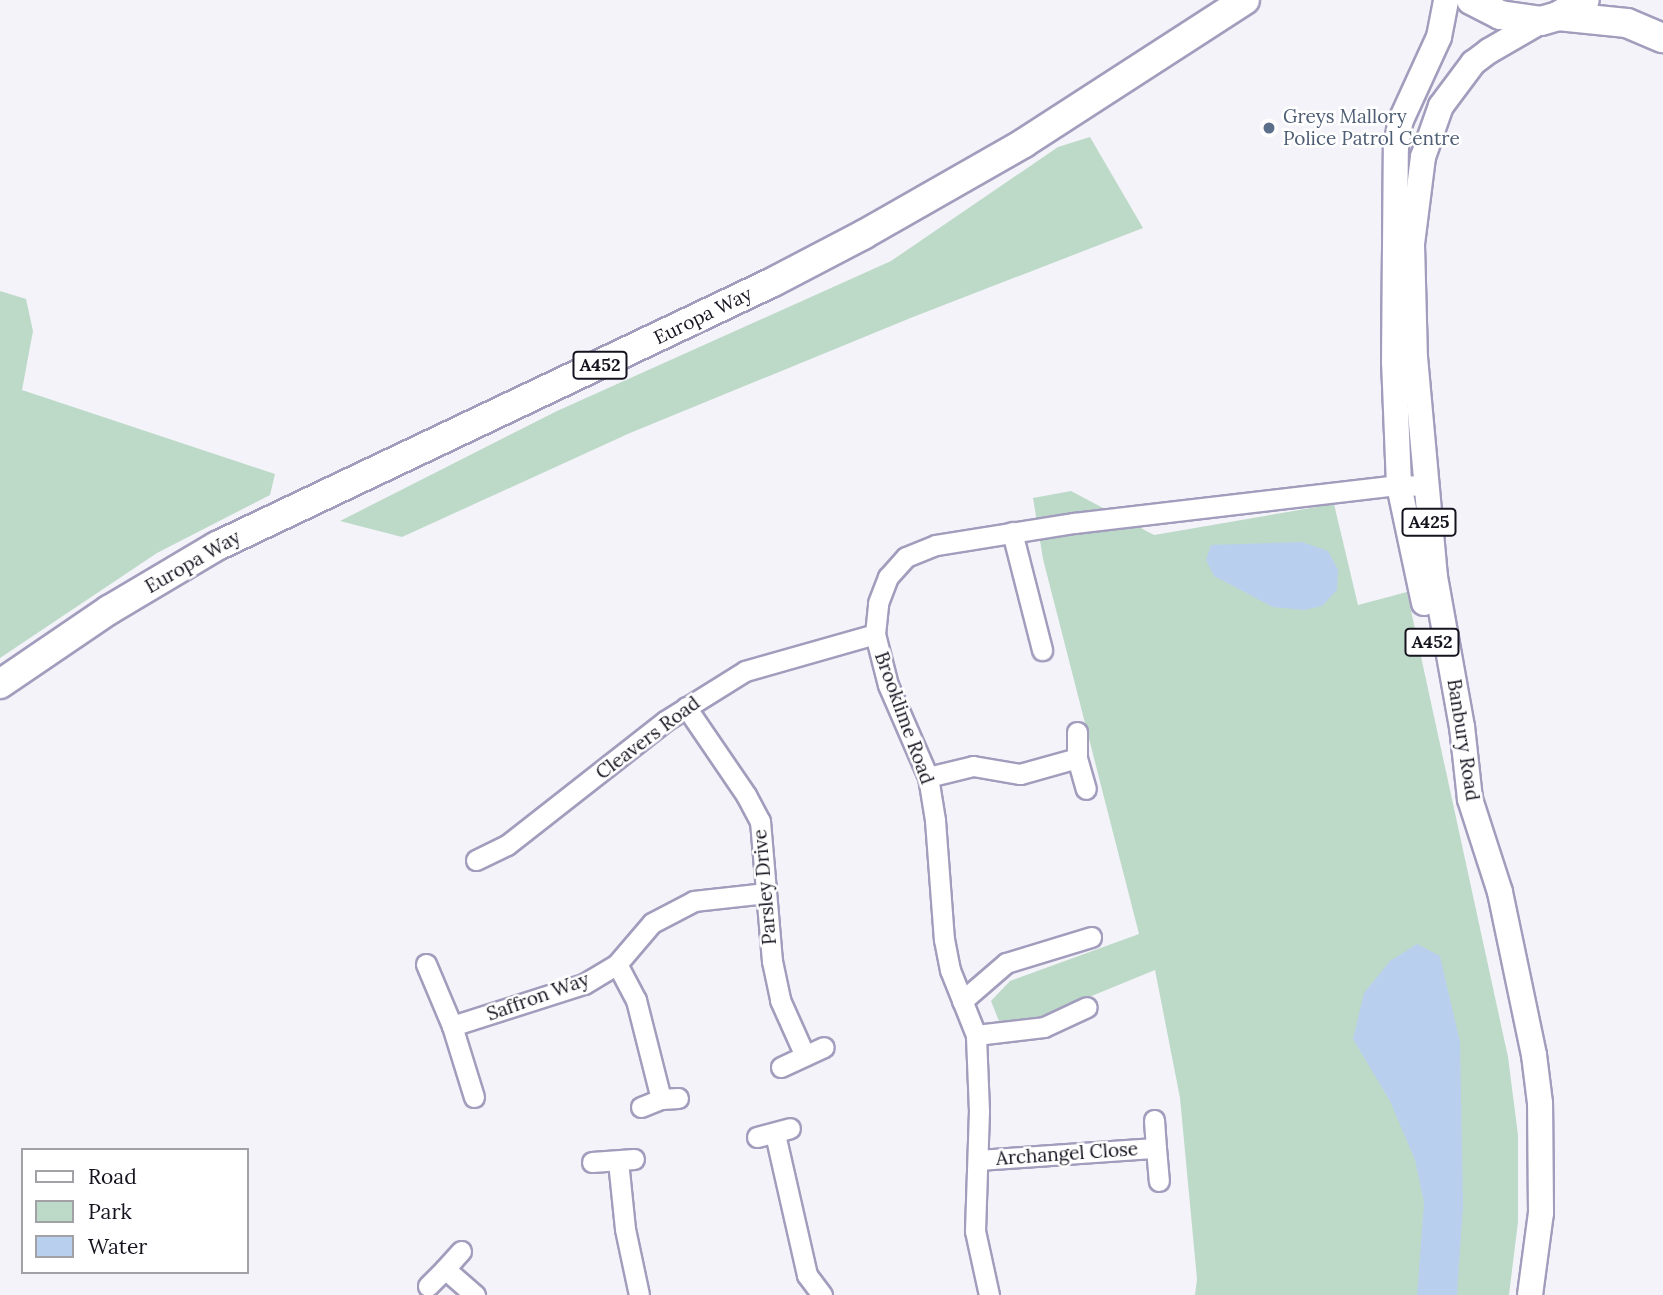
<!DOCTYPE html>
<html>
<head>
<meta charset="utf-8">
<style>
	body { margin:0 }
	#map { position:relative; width:1663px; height:1295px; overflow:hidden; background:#f4f3fa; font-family:Lora,serif }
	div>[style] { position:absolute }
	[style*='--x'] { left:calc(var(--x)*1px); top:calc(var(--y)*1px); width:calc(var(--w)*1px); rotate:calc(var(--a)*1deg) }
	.green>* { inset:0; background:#bddac8 }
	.water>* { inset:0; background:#b9cfee }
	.roads { filter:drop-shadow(2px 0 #a39dbd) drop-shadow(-2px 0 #a39dbd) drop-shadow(0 2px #a39dbd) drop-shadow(0 -2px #a39dbd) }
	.minor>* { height:19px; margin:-9.5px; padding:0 9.5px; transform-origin:9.5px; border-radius:9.5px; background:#fff }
	.major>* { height:24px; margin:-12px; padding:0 12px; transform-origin:12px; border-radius:12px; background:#fff }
	.highway>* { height:28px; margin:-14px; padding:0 14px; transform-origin:14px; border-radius:14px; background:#fff }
	.dots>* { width:19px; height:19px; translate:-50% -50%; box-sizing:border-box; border:4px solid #fff; border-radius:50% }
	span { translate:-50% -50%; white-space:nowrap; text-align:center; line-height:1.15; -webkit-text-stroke:5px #fff; paint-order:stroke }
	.shield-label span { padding:2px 5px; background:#fff; border:2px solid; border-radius:5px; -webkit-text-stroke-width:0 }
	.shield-label { font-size:18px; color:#16131f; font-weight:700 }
	.service-label { font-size:19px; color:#4e5e75 }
	.left { translate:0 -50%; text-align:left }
	.street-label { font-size:19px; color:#16131f }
	.legend { position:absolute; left:21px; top:1148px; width:228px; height:126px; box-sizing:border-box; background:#fff; border:2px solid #a2a1a5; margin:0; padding:9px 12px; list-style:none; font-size:21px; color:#16131f }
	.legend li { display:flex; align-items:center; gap:14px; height:35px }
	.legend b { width:35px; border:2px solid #a2a1a5 }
</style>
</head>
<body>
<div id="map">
	<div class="green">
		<div style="clip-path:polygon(1090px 137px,1143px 228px,913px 317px,630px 433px,402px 537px,340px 521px,557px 411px,891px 261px,1058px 147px)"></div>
		<div style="clip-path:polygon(0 291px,26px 299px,33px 331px,22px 390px,275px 474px,270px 495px,157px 553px,0 658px)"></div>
		<div style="clip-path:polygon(1071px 491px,1154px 535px,1334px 504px,1358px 605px,1407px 592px,1508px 1057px,1518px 1135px,1518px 1222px,1509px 1295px,1195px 1295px,1197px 1279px,1180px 1098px,1155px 970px,1038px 1018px,999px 1021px,991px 1001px,1010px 981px,1139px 934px,1043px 559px,1033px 498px)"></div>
	</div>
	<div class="water">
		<div style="clip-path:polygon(1302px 542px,1328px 551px,1338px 570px,1337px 590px,1322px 606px,1304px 610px,1273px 607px,1214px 576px,1206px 560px,1211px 545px)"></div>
		<div style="clip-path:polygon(1417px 944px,1440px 956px,1460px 1042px,1463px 1205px,1457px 1295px,1417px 1295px,1424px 1203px,1415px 1160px,1390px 1101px,1353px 1039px,1364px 993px,1390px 961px)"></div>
	</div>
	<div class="roads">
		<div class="minor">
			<div style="--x:1012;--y:532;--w:122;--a:75.7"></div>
			<div style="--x:686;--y:707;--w:107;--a:55.7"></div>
			<div style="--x:746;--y:795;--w:30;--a:62"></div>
			<div style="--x:760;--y:821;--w:141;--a:85.1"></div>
			<div style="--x:772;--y:961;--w:40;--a:78"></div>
			<div style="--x:780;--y:1000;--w:61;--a:65.9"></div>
			<div style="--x:1077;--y:758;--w:26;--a:-90"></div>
			<div style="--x:928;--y:777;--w:46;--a:-13.7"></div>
			<div style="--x:973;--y:766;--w:48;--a:9.7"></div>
			<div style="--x:1020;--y:774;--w:59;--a:-15.7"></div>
			<div style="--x:1077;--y:758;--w:32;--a:74"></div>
			<div style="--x:476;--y:860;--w:34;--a:-26"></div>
			<div style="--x:507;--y:845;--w:201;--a:-38.1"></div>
			<div style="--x:665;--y:721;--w:94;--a:-32"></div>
			<div style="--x:745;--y:671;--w:135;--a:-15.9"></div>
			<div style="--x:426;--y:964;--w:67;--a:67.2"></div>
			<div style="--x:617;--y:964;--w:41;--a:62.2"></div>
			<div style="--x:636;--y:1000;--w:102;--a:75.8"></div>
			<div style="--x:962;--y:1001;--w:58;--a:-40.8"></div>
			<div style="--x:1006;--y:963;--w:89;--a:-17"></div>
			<div style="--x:976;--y:1035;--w:68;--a:-6.7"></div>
			<div style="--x:1044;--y:1027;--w:47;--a:-24.9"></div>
			<div style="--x:781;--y:1067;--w:47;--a:-24.9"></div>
			<div style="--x:474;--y:1097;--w:74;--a:-107.2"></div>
			<div style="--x:452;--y:1026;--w:139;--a:-17.7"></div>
			<div style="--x:584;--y:984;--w:39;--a:-31"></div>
			<div style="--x:617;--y:964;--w:54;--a:-49.5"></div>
			<div style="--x:652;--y:923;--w:47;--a:-27.6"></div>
			<div style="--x:694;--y:901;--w:72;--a:-6.3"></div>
			<div style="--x:641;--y:1107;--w:22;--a:-22"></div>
			<div style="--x:661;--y:1099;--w:17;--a:-3"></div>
			<div style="--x:1154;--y:1120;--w:28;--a:86"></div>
			<div style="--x:775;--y:1134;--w:145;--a:77.2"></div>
			<div style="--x:807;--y:1275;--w:25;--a:53"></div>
			<div style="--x:757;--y:1137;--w:34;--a:-15"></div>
			<div style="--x:978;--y:1160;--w:178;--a:-3.9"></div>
			<div style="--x:1156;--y:1148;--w:33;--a:85"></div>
			<div style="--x:618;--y:1161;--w:68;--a:84.1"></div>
			<div style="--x:625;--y:1229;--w:67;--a:78"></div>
			<div style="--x:592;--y:1162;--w:42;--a:-4.1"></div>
			<div style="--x:461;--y:1251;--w:24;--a:132"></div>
			<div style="--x:445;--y:1269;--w:40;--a:41"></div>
			<div style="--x:428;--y:1286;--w:24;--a:-45"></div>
			<div style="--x:989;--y:1295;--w:66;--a:-102.3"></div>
			<div style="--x:975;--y:1231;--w:120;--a:-88.1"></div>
			<div style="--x:979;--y:1111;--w:76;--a:-92.3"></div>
			<div style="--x:976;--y:1035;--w:70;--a:-111.8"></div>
			<div style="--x:950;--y:970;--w:31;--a:-101"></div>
			<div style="--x:944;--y:940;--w:120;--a:-94.3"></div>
			<div style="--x:935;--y:820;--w:44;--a:-99.2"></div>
			<div style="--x:928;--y:777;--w:100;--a:-113.5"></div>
			<div style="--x:888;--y:685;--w:53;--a:-104.3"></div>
			<div style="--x:875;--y:634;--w:31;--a:-84"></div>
			<div style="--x:878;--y:603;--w:28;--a:-69"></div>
			<div style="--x:888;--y:577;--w:27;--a:-48"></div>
			<div style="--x:906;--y:557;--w:32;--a:-22"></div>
			<div style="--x:936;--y:545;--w:140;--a:-9.1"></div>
			<div style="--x:1074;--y:523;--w:327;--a:-6.7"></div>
			<div style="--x:1399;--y:485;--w:26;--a:2"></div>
		</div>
		<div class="major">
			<div style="--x:1424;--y:603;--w:121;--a:-102"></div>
			<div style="--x:1399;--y:485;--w:123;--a:-92.3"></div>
			<div style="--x:1394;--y:362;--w:215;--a:-89.5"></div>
			<div style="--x:1396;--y:147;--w:27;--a:-80"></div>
			<div style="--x:1401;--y:120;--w:91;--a:-65.4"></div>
			<div style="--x:1439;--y:37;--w:38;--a:-79"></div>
			<div style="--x:1530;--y:1295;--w:83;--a:-82.4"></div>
			<div style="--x:1541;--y:1213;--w:110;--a:-90.5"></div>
			<div style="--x:1540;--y:1103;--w:48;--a:-97.1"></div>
			<div style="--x:1534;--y:1055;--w:167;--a:-101.8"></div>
			<div style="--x:1500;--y:892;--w:98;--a:-107.9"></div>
			<div style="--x:1470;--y:799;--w:72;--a:-96.3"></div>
			<div style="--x:1462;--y:727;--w:152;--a:-100.2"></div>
			<div style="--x:1435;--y:577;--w:219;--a:-95.2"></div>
			<div style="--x:1415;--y:359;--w:115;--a:-91.5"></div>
			<div style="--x:1412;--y:244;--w:88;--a:-82.8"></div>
			<div style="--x:1423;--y:157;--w:54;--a:-70.6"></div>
			<div style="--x:1441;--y:106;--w:54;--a:-53.3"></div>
			<div style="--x:1473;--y:63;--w:20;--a:-37"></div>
			<div style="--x:1489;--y:51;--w:60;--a:-30"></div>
		</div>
		<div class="highway">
			<div style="--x:1471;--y:0;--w:33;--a:27"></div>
			<div style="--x:1500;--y:15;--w:41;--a:8.3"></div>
			<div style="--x:1541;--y:21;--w:18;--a:-16"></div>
			<div style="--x:1558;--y:16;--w:31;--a:-31"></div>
			<div style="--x:1558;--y:16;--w:69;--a:5.8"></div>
			<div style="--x:1627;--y:23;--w:39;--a:23"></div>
			<div style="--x:0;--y:684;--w:132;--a:-34.2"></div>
			<div style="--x:109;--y:610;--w:126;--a:-30.7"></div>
			<div style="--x:217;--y:546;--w:615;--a:-25.4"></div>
			<div style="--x:773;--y:282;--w:102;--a:-27.6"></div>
			<div style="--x:863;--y:235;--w:185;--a:-29.7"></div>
			<div style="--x:1024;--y:143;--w:263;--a:-32.9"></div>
		</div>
	</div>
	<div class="dots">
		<div style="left:1269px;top:128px;background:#5c6f8a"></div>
	</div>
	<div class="shield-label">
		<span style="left:600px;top:365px">A452</span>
		<span style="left:1429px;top:522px">A425</span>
		<span style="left:1432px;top:642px">A452</span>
	</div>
	<div class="service-label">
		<span class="left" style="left:1283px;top:128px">Greys Mallory<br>Police Patrol Centre</span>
	</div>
	<div class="street-label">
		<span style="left:703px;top:316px;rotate:-26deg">Europa Way</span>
		<span style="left:193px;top:562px;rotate:-30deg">Europa Way</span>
		<span style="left:904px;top:718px;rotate:70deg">Brooklime Road</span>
		<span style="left:648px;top:738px;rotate:-37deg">Cleavers Road</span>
		<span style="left:1463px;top:740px;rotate:81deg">Banbury Road</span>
		<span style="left:765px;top:887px;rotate:-95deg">Parsley Drive</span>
		<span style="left:538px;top:997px;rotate:-20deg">Saffron Way</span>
		<span style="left:1067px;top:1154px;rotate:-4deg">Archangel Close</span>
	</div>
	<ul class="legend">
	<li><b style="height:9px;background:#fff"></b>Road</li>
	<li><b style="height:19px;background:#bddac8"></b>Park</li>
	<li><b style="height:19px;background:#b9cfee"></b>Water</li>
	</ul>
</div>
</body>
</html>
